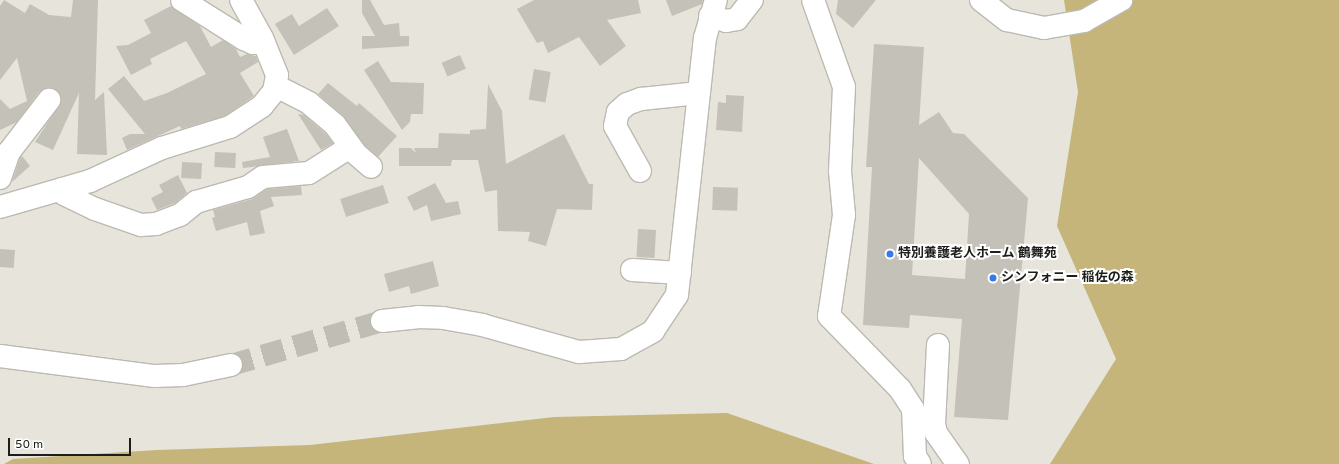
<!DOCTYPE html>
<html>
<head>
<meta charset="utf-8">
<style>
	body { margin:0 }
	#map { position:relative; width:1339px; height:464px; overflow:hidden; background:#e7e5db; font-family:Overpass,"Noto Sans JP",sans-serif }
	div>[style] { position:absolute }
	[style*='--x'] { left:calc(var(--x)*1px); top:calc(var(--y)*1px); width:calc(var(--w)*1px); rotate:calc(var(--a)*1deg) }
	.green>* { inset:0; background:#c5b57a }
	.building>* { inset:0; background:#c4c1b8; transform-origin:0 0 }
	.minor-tunnel>* { height:22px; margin-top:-11px; transform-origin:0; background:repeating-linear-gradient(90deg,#bfbdb4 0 22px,transparent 0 33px) }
	.roads { filter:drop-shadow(1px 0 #bcbab0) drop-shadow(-1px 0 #bcbab0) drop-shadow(0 1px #bcbab0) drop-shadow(0 -1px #bcbab0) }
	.minor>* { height:22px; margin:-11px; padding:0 11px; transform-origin:11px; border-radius:11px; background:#fff }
	.dots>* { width:11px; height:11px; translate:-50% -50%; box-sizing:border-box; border:2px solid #fff; border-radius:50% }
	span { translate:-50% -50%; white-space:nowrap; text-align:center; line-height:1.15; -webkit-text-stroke:4px #fff; paint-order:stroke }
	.poi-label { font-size:13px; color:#1d1d19; font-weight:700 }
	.left { translate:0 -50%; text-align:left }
	.scale { position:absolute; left:8px; top:438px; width:123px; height:18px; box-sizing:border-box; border:2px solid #1d1d19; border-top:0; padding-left:5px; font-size:12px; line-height:14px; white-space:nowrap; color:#1d1d19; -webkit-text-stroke:3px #fff; paint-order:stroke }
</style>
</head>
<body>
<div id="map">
	<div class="green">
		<div style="clip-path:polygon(1064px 0,1339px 0,1339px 464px,1050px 464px,1116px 359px,1057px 226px,1078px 92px)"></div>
		<div style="clip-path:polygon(727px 413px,874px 464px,4px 464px,13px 459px,157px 450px,310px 445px,554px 417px)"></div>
	</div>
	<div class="building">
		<div style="clip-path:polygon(4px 0,25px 13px,30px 4px,49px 15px,71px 17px,73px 0,98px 0,95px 100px,104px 92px,107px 155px,77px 154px,79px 93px,53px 150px,35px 142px,61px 102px,60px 95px,51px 88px,39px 92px,17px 122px,0 130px,0 99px,10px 109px,27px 101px,17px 58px,0 80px,0 6px)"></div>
		<div style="clip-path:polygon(362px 0,370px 0,384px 25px,399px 23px,400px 36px,409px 36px,409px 46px,362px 49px,362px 36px,375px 36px,362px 13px)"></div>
		<div style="clip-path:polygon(534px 0,638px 0,641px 13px,607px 20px,626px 46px,600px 66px,579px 37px,548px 53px,543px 41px,537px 43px,517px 9px)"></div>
		<div style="clip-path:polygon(666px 0,703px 0,702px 4px,672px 16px)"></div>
		<div style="clip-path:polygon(838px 0,876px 0,853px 28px,836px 14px)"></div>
		<div style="clip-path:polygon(171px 6px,200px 26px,211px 47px,223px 40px,236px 49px,240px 57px,247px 54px,256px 56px,258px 62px,240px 73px,254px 96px,225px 116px,181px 129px,180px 126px,127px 150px,122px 138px,130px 134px,145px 134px,108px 89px,124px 76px,144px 101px,167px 93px,206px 74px,186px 41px,150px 59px,152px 64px,131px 75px,116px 46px,128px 45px,151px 33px,144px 20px)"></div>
		<div style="clip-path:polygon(327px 8px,339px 26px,294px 55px,275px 24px,292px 14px,299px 26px)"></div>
		<div style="clip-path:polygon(evenodd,874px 44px,924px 47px,919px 125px,939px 112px,953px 133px,964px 134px,1028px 198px,1008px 420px,954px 417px,962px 319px,910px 315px,909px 328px,863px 325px,872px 167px,866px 167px,874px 44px,919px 158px,969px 214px,965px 279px,912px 275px,919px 158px)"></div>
		<div style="left:460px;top:55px;width:15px;height:20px;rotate:67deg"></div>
		<div style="clip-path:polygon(378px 61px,391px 82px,424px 83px,423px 114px,411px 114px,410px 122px,402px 130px,364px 70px)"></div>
		<div style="left:534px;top:69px;width:17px;height:31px;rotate:10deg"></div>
		<div style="clip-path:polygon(328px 83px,357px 106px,359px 103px,397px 136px,378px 157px,364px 145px,343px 116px,318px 94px)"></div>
		<div style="clip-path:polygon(488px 84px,502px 111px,506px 164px,564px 134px,589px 184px,593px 184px,592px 210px,557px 209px,546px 246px,528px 241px,530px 232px,498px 231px,497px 190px,485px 192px,478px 160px,452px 160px,451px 166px,399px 166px,399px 148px,411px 148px,416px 153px,414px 148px,438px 148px,439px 133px,470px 134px,470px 130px,486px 129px)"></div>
		<div style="clip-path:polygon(726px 95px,744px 96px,742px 132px,716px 130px,718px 102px,726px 103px)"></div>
		<div style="clip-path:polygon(298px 114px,304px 115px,326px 134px,333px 143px,321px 150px)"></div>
		<div style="clip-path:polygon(287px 129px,299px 161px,243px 168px,242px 162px,270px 157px,263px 137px)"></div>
		<div style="left:215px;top:152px;width:21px;height:15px;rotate:3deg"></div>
		<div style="clip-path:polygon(22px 156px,30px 166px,12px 182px,20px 158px)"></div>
		<div style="left:182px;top:162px;width:20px;height:16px;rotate:3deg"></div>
		<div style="clip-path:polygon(178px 175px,187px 193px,175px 203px,157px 210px,151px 198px,163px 192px,159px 185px)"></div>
		<div style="clip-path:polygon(435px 183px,446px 203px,458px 201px,461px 214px,431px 221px,427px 205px,414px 211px,407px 197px)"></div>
		<div style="left:383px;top:185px;width:19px;height:45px;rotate:72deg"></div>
		<div style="clip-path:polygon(301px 186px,302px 195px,271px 197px,274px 206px,260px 211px,265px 233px,250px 236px,247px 222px,216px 231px,212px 218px,215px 217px,213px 210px,252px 199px,267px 189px)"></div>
		<div style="left:713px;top:187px;width:25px;height:23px;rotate:2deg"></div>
		<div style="left:638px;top:229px;width:18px;height:28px;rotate:3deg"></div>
		<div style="left:0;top:249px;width:15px;height:18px;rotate:4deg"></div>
		<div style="clip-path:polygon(433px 261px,439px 286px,411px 294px,409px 286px,389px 292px,384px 274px)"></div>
	</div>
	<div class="minor-tunnel">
		<div style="--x:231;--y:365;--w:157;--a:-16.2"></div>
	</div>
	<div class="roads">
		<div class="minor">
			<div style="--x:182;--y:0;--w:73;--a:32.2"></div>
			<div style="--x:244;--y:39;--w:10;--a:24"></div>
			<div style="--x:253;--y:43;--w:11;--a:0"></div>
			<div style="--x:813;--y:0;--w:92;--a:70.4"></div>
			<div style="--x:844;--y:87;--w:84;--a:92.7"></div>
			<div style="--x:840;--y:171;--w:44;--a:84.8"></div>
			<div style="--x:844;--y:215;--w:102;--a:98.4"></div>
			<div style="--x:829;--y:316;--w:102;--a:45.8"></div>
			<div style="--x:900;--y:389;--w:24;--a:57"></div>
			<div style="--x:913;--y:409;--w:47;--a:87.6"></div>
			<div style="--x:915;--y:456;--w:9;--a:58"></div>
			<div style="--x:981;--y:0;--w:33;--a:38"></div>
			<div style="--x:1007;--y:20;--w:38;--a:12"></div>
			<div style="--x:1044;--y:28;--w:41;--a:-9.9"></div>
			<div style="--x:1084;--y:21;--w:43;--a:-29.6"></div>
			<div style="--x:710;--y:16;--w:17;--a:17"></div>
			<div style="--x:726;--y:21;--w:11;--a:-10"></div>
			<div style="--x:737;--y:19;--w:24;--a:-52"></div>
			<div style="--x:276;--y:86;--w:37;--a:27"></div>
			<div style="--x:309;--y:103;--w:34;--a:40"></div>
			<div style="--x:335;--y:125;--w:34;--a:54"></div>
			<div style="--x:355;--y:153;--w:21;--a:41"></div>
			<div style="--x:640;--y:171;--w:51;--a:-119.1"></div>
			<div style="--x:615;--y:126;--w:14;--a:-78"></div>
			<div style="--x:618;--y:112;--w:12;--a:-42"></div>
			<div style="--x:627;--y:104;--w:15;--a:-20"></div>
			<div style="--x:641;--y:99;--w:58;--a:-5.9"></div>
			<div style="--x:0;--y:178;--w:28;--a:-71"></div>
			<div style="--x:9;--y:152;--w:66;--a:-52.4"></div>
			<div style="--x:62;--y:189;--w:5;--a:68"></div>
			<div style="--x:64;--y:194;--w:34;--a:26"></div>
			<div style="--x:95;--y:209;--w:49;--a:19.2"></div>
			<div style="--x:141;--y:225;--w:15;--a:-4"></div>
			<div style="--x:156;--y:224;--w:26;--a:-21"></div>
			<div style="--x:180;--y:215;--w:21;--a:-39"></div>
			<div style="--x:196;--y:202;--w:54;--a:-16.1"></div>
			<div style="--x:248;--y:187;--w:18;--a:-34"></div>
			<div style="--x:263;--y:177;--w:46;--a:-5"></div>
			<div style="--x:309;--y:173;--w:49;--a:-32.4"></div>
			<div style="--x:0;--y:207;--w:94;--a:-16.1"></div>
			<div style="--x:90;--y:181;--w:79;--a:-24.6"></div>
			<div style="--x:162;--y:148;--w:71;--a:-17.2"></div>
			<div style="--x:230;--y:127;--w:38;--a:-33"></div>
			<div style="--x:262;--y:106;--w:19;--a:-51"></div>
			<div style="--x:274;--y:91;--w:16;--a:-79"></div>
			<div style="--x:277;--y:75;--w:40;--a:-112"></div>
			<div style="--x:262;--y:38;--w:43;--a:-118.9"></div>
			<div style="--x:632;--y:270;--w:48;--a:3.6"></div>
			<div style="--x:382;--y:321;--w:36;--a:-6"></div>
			<div style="--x:418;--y:317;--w:25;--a:2"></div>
			<div style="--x:443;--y:318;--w:40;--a:10"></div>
			<div style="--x:482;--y:325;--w:101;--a:15.6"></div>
			<div style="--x:579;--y:352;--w:42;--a:-4.1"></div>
			<div style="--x:621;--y:349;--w:37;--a:-29"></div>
			<div style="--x:653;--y:331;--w:43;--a:-56.3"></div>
			<div style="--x:677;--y:295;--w:259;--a:-83.8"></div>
			<div style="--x:705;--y:38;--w:40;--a:-74"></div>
			<div style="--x:938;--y:345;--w:79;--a:92.9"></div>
			<div style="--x:934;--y:424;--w:9;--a:77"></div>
			<div style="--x:936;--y:433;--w:38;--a:55"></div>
			<div style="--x:0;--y:356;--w:156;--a:7.4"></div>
			<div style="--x:155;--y:376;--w:28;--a:-2"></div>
			<div style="--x:183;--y:375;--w:49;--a:-11.8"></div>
		</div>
	</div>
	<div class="dots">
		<div style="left:890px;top:254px;background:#3878e7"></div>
		<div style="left:993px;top:278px;background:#3878e7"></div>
	</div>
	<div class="poi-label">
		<span class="left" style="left:898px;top:254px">特別養護老人ホーム 鶴舞苑</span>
		<span class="left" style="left:1001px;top:278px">シンフォニー 稲佐の森</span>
	</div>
	<div class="scale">50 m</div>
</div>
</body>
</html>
